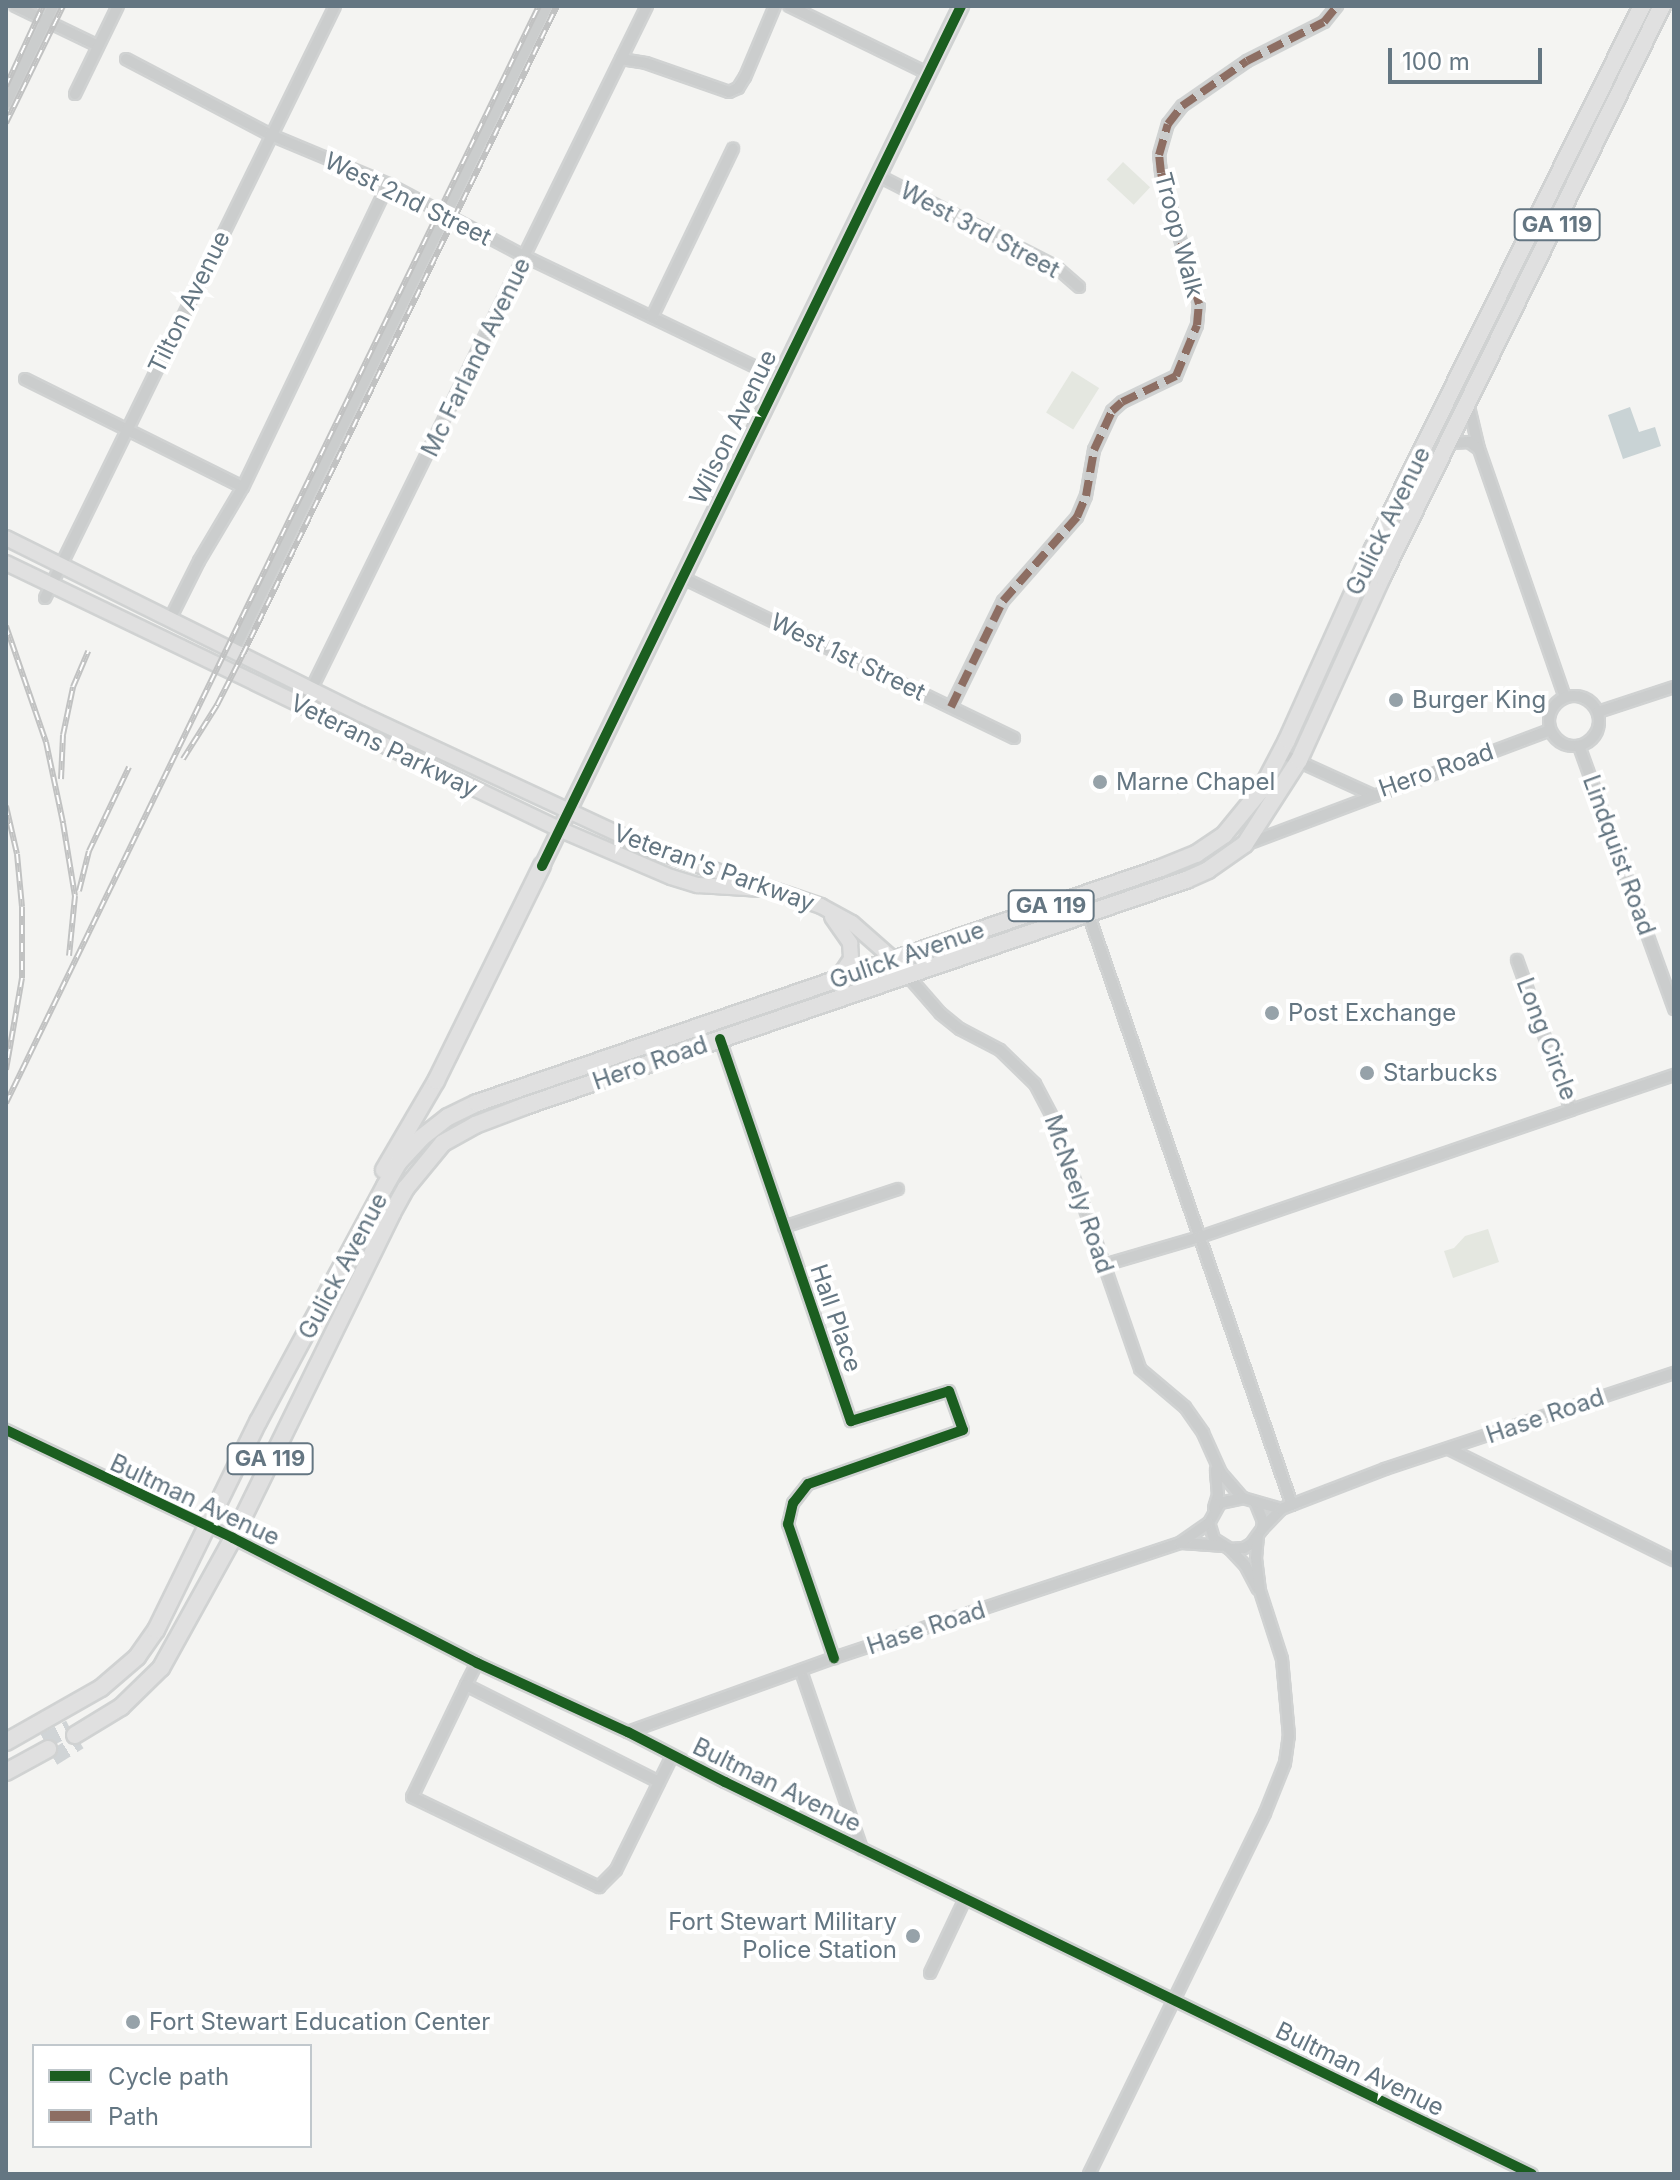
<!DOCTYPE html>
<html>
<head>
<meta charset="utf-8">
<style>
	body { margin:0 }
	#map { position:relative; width:1680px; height:2180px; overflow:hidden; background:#f4f4f2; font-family:Inter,sans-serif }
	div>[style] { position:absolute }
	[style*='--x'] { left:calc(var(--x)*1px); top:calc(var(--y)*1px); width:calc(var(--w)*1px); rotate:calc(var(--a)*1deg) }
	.green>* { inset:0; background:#e4e7e0; transform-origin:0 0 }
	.water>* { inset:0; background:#c9d3d5 }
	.primary-tunnel>* { height:16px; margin-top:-8px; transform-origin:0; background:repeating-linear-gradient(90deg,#d0d4d6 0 16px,transparent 0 24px) }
	.roads { filter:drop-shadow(2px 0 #d0d2d2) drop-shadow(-2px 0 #d0d2d2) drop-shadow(0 2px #d0d2d2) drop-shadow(0 -2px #d0d2d2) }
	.street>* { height:10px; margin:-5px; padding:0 5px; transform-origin:5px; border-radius:5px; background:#cbcdcd }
	.street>.ring { margin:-5px; padding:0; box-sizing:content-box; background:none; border:10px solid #cbcdcd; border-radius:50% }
	.secondary>* { height:14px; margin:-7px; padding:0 7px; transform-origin:7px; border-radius:7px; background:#e0e0e0 }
	.primary>* { height:16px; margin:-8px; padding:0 8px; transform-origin:8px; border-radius:8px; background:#e0e0e0 }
	.rail>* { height:6px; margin-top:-3px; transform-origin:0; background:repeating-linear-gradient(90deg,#fff 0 9px,#c1c2c2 0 18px); box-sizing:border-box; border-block:2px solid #c1c2c2 }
	.quiet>* { height:8px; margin-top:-4px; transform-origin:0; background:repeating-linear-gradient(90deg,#8d6e63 0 16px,transparent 0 24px) }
	.cycleway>* { height:10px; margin:-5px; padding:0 5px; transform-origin:5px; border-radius:5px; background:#1b5e20 }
	.dots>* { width:22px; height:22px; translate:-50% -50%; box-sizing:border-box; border:4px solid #fff; border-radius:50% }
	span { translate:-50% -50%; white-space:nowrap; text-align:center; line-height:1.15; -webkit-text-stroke:8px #fff; paint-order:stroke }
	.shield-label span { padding:2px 6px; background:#fff; border:2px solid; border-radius:6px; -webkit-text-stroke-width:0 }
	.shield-label { font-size:22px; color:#647682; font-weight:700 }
	.street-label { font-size:24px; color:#647682 }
	.poi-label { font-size:24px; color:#647682 }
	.left { translate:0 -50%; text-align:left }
	.right { translate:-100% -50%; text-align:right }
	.frame { position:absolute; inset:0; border:8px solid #647682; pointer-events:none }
	.legend { position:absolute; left:32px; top:2044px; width:280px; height:104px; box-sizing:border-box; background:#fff; border:2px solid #c1c8cd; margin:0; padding:10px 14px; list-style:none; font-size:24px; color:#647682 }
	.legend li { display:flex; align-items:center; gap:16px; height:40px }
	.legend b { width:40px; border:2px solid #c1c8cd }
	.scale { position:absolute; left:1388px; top:48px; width:154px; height:36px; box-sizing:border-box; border:4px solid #647682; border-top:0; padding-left:10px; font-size:24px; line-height:28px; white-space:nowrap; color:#647682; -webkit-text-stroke:6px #fff; paint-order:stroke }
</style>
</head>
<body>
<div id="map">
	<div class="green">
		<div style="left:1123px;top:162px;width:37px;height:24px;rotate:43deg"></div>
		<div style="left:1072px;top:371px;width:32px;height:49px;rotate:32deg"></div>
		<div style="clip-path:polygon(1488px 1229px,1499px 1262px,1453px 1278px,1444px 1251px,1454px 1248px,1465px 1236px)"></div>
	</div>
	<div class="water">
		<div style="clip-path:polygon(1630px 407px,1639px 432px,1655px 427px,1661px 446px,1623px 459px,1608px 415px)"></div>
	</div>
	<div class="primary-tunnel">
		<div style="--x:44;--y:1741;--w:29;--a:-27"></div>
		<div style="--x:53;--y:1758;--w:31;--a:-32"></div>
	</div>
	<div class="roads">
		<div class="street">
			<div style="--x:15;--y:6;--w:92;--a:25.7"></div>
			<div style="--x:789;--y:6;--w:153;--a:25.9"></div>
			<div style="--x:126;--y:59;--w:164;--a:27.7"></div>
			<div style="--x:271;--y:135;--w:127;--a:22.7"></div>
			<div style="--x:388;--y:184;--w:156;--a:27.9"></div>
			<div style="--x:526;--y:257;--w:280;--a:25.6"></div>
			<div style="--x:621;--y:59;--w:25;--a:9"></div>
			<div style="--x:646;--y:63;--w:88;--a:19.3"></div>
			<div style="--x:729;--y:92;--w:10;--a:-24"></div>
			<div style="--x:738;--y:88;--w:13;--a:-58"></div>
			<div style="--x:745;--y:77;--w:77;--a:-67.1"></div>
			<div style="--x:75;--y:94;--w:98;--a:-64"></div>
			<div style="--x:6;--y:103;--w:108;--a:-64.1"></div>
			<div style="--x:879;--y:176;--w:198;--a:27.1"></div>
			<div style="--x:1055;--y:266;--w:32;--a:41"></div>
			<div style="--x:652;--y:317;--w:187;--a:-64.3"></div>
			<div style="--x:25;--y:379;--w:243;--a:26.4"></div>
			<div style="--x:1468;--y:403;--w:47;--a:76.6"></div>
			<div style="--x:1479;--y:449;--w:262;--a:70.9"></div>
			<div style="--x:1449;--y:443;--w:20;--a:-3"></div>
			<div style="--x:1469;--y:442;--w:12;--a:35"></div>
			<div style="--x:681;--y:577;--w:370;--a:25.8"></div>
			<div style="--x:45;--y:598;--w:659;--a:-63.9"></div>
			<div style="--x:170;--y:619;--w:65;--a:-63.4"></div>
			<div style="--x:199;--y:561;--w:86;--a:-59.3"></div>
			<div style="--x:243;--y:487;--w:336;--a:-64.4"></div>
			<div style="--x:234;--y:650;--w:716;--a:-64.08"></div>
			<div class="ring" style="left:1549px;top:696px;width:40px;height:40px"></div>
			<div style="--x:303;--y:706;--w:780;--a:-63.83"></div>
			<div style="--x:951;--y:707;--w:118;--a:-63.9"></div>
			<div style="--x:1003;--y:601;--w:112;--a:-48.6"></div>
			<div style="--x:1077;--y:517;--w:23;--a:-67"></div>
			<div style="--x:1086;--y:496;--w:47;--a:-80.1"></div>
			<div style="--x:1094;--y:450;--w:43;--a:-65.2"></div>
			<div style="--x:1112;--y:411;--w:13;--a:-42"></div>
			<div style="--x:1122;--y:402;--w:60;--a:-25.7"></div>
			<div style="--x:1176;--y:376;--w:55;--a:-67.6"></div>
			<div style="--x:1197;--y:325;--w:21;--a:-85"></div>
			<div style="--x:1199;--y:304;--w:136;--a:-106.2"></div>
			<div style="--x:1161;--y:173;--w:18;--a:-96"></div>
			<div style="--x:1159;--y:155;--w:32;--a:-74"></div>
			<div style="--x:1168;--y:124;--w:23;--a:-52"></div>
			<div style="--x:1182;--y:106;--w:79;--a:-34.7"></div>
			<div style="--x:1247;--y:61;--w:86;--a:-26.9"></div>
			<div style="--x:1324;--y:22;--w:21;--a:-51"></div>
			<div style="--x:1598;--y:712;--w:80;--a:-18.2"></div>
			<div style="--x:1579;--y:746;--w:280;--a:70.1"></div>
			<div style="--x:1280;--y:753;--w:104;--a:24.4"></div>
			<div style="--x:1247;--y:844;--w:324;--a:-20.6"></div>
			<div style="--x:1088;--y:913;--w:626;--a:70.99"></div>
			<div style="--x:894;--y:960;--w:70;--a:49"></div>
			<div style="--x:940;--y:1013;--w:26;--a:39"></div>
			<div style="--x:960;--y:1029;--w:45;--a:27.7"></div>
			<div style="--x:1000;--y:1050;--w:49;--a:44.2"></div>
			<div style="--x:1035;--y:1084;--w:41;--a:62.2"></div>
			<div style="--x:1054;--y:1120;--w:263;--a:70.9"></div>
			<div style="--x:1140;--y:1369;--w:59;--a:40.2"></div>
			<div style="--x:1185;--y:1407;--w:32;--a:55"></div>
			<div style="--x:1203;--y:1433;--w:44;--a:65.8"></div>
			<div style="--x:1221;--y:1473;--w:33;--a:49"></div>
			<div style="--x:1517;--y:960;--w:159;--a:70.2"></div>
			<div style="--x:1571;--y:1110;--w:109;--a:-18.8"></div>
			<div style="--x:720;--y:1039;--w:404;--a:71.1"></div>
			<div style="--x:851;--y:1421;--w:102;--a:-17"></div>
			<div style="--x:949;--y:1391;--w:41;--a:70.3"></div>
			<div style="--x:963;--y:1430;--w:164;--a:160.8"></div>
			<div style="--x:808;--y:1484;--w:24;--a:128"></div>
			<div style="--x:793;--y:1503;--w:22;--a:103"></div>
			<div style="--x:788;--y:1524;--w:142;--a:71.1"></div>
			<div style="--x:784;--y:1227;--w:120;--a:-18.4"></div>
			<div style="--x:1104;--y:1265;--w:100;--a:-16.3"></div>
			<div style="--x:1200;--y:1237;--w:392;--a:-18.9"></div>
			<div style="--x:6;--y:1430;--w:251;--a:25.4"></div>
			<div style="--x:233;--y:1538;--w:274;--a:27.1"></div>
			<div style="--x:477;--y:1663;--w:166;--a:24.6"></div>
			<div style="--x:628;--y:1732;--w:109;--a:27.3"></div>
			<div style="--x:725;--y:1782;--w:897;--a:25.91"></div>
			<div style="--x:1449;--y:1449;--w:251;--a:26.3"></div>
			<div style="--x:1256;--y:1504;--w:18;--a:68"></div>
			<div style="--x:1263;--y:1521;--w:8;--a:97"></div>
			<div style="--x:1262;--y:1529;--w:19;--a:126"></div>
			<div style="--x:1251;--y:1544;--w:8;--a:150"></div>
			<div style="--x:1244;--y:1548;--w:14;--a:176"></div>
			<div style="--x:1230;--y:1549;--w:19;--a:-148"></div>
			<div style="--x:1214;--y:1539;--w:17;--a:-107"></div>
			<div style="--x:1209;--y:1523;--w:23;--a:-61"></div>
			<div style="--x:1220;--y:1503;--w:24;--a:-12"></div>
			<div style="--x:1243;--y:1498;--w:40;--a:16"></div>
			<div style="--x:1214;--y:1508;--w:14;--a:-73"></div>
			<div style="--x:1218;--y:1495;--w:25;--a:-95"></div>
			<div style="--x:1262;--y:1529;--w:28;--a:-46"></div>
			<div style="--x:1281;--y:1509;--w:111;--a:-21"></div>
			<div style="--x:1385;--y:1469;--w:305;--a:-18.4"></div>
			<div style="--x:1182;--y:1543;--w:39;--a:4"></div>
			<div style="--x:1230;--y:1549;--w:22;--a:47"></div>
			<div style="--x:1245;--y:1565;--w:27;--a:62"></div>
			<div style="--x:477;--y:1663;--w:25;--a:117"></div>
			<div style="--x:466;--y:1685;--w:216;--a:26.7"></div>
			<div style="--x:801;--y:1671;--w:188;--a:71.1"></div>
			<div style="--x:466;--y:1685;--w:124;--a:115.7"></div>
			<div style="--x:412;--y:1797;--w:208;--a:25.7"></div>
			<div style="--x:599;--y:1887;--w:24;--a:-45"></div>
			<div style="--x:616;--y:1870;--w:127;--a:-63.8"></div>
			<div style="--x:628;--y:1732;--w:219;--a:-19.8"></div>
			<div style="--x:834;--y:1658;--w:365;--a:-18.4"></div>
			<div style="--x:1180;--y:1543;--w:35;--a:-35"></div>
			<div style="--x:930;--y:1973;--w:82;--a:-64.7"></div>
			<div style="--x:1089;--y:2174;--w:402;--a:-64"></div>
			<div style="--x:1265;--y:1813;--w:54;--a:-68.2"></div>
			<div style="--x:1285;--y:1763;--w:27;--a:-82"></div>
			<div style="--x:1289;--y:1736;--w:77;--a:-95.2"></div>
			<div style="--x:1282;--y:1659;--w:71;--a:-107.9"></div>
			<div style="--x:1260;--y:1591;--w:33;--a:-97"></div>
			<div style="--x:1256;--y:1558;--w:21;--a:-85"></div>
		</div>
		<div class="secondary">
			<div style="--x:6;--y:538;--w:396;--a:26.4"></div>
			<div style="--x:361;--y:714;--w:319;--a:25"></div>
			<div style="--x:650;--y:849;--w:180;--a:18.4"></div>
			<div style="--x:821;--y:906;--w:35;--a:29"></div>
			<div style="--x:852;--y:923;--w:56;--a:41.4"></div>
			<div style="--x:6;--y:563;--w:614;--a:25.69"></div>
			<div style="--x:559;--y:829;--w:122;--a:23.2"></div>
			<div style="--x:671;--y:877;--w:28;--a:17"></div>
			<div style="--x:698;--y:885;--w:64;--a:3.6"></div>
			<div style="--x:542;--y:866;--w:957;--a:-64.02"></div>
			<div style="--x:832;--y:917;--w:32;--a:55"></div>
			<div style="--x:850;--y:943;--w:16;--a:86"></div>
			<div style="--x:851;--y:959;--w:23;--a:124"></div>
		</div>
		<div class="primary">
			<div style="--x:384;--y:1170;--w:103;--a:-59.7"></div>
			<div style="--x:436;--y:1081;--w:240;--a:-63.8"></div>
			<div style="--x:75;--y:1735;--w:54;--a:-31.3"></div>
			<div style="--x:121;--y:1707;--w:56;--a:-44.3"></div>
			<div style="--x:161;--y:1668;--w:149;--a:-61"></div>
			<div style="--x:233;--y:1538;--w:362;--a:-63.9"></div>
			<div style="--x:392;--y:1213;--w:29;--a:-61"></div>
			<div style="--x:406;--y:1188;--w:58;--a:-50.6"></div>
			<div style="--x:443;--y:1143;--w:37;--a:-29"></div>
			<div style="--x:475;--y:1125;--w:53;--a:-20.8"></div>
			<div style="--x:525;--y:1106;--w:699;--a:-18.88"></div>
			<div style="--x:1186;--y:880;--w:24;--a:-24"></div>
			<div style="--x:1208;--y:870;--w:45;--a:-35.1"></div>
			<div style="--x:1245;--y:844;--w:100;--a:-57.3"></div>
			<div style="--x:1299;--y:760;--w:201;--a:-65.6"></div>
			<div style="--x:1382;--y:577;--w:636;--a:-63.88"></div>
			<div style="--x:6;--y:1742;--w:109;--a:-29.6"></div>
			<div style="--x:101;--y:1688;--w:48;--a:-40.7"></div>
			<div style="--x:137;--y:1657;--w:33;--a:-55"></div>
			<div style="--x:156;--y:1630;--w:232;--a:-63.9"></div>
			<div style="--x:258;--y:1422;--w:268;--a:-61.7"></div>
			<div style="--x:385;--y:1186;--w:28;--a:-60"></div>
			<div style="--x:399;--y:1162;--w:33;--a:-47"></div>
			<div style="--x:421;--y:1138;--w:34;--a:-38"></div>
			<div style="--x:448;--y:1117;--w:32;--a:-26"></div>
			<div style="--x:477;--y:1103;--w:723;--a:-18.96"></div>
			<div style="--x:1161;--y:868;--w:38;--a:-22"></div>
			<div style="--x:1196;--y:854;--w:34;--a:-34"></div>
			<div style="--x:1224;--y:835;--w:58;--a:-50.6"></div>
			<div style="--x:1261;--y:790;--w:56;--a:-62.5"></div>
			<div style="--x:1287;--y:740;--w:209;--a:-65.8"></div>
			<div style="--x:1373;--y:549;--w:606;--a:-63.65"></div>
			<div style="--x:6;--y:1772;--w:48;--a:-28.7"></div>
		</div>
	</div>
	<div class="rail">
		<div style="--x:6;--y:86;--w:88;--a:-65.2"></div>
		<div style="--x:6;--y:123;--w:130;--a:-64"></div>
		<div style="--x:6;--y:626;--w:123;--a:71"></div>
		<div style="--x:46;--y:742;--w:83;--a:78.1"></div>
		<div style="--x:63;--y:823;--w:74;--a:80.7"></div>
		<div style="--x:75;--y:896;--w:60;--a:95.7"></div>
		<div style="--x:183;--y:759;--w:64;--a:-57.8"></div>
		<div style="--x:217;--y:705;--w:57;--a:-63"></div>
		<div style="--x:243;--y:654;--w:720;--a:-64.15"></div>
		<div style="--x:61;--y:779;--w:44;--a:-87.4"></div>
		<div style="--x:63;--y:735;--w:49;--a:-78.2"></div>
		<div style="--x:73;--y:687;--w:39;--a:-67"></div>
		<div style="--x:6;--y:806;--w:49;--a:77.1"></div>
		<div style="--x:17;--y:854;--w:53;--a:84.6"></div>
		<div style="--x:22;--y:907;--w:71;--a:90"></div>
		<div style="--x:22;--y:978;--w:93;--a:99.9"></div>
		<div style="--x:79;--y:891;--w:41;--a:-76"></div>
		<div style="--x:89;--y:851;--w:93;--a:-64.5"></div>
		<div style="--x:6;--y:1103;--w:1220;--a:-64.09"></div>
	</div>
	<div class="quiet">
		<div style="--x:951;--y:707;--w:118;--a:-63.9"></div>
		<div style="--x:1003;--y:601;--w:112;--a:-48.6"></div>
		<div style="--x:1077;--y:517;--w:23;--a:-67"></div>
		<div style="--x:1086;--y:496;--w:47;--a:-80.1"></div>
		<div style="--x:1094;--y:450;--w:43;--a:-65.2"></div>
		<div style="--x:1112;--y:411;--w:13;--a:-42"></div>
		<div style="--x:1122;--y:402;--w:60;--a:-25.7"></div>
		<div style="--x:1176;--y:376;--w:55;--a:-67.6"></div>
		<div style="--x:1197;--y:325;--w:21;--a:-85"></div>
		<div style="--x:1199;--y:304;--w:136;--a:-106.2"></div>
		<div style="--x:1161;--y:173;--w:18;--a:-96"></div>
		<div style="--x:1159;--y:155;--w:32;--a:-74"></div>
		<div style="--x:1168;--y:124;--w:23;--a:-52"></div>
		<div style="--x:1182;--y:106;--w:79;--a:-34.7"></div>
		<div style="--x:1247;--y:61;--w:86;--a:-26.9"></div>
		<div style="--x:1324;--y:22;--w:21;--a:-51"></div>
	</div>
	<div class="cycleway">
		<div style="--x:542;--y:866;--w:957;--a:-64.02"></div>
		<div style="--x:720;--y:1039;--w:404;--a:71.1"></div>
		<div style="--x:851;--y:1421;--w:102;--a:-17"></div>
		<div style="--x:949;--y:1391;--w:41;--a:70.3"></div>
		<div style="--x:963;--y:1430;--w:164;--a:160.8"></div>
		<div style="--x:808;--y:1484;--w:24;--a:128"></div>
		<div style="--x:793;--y:1503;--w:22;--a:103"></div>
		<div style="--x:788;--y:1524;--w:142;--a:71.1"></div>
		<div style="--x:6;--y:1430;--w:251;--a:25.4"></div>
		<div style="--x:233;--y:1538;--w:274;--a:27.1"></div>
		<div style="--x:477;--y:1663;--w:166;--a:24.6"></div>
		<div style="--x:628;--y:1732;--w:109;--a:27.3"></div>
		<div style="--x:725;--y:1782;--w:897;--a:25.91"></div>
	</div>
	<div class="dots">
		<div style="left:1396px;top:700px;background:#96a2a9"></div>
		<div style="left:1100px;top:782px;background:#96a2a9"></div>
		<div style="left:1272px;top:1013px;background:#96a2a9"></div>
		<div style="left:1367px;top:1073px;background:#96a2a9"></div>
		<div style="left:913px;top:1936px;background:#96a2a9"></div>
		<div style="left:133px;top:2022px;background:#96a2a9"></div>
	</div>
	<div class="shield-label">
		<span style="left:1557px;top:225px">GA 119</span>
		<span style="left:1051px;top:906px">GA 119</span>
		<span style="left:270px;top:1459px">GA 119</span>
	</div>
	<div class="street-label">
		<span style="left:408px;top:199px;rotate:26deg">West 2nd Street</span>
		<span style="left:980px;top:230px;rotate:28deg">West 3rd Street</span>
		<span style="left:1179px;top:235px;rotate:75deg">Troop Walk</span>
		<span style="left:189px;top:302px;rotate:-64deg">Tilton Avenue</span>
		<span style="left:476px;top:357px;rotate:-64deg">Mc Farland Avenue</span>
		<span style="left:733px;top:427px;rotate:-64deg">Wilson Avenue</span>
		<span style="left:1388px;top:521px;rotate:-64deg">Gulick Avenue</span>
		<span style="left:848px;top:657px;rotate:26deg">West 1st Street</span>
		<span style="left:384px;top:746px;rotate:26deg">Veterans Parkway</span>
		<span style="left:1436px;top:770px;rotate:-19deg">Hero Road</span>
		<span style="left:1619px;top:855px;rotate:70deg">Lindquist Road</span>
		<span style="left:714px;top:868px;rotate:20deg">Veteran's Parkway</span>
		<span style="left:907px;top:955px;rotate:-19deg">Gulick Avenue</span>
		<span style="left:1547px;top:1039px;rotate:69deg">Long Circle</span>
		<span style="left:650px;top:1063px;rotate:-19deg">Hero Road</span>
		<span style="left:1079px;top:1194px;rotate:71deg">McNeely Road</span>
		<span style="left:343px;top:1266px;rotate:-62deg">Gulick Avenue</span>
		<span style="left:836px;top:1318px;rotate:71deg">Hall Place</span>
		<span style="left:1545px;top:1416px;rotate:-19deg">Hase Road</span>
		<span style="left:195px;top:1500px;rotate:25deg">Bultman Avenue</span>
		<span style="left:926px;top:1628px;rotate:-18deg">Hase Road</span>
		<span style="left:777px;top:1785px;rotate:26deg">Bultman Avenue</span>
		<span style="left:1360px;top:2069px;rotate:26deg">Bultman Avenue</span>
	</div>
	<div class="poi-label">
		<span class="left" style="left:1412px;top:700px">Burger King</span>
		<span class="left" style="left:1116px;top:782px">Marne Chapel</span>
		<span class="left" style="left:1288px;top:1013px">Post Exchange</span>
		<span class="left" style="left:1383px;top:1073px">Starbucks</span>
		<span class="right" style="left:897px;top:1936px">Fort Stewart Military<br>Police Station</span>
		<span class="left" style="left:149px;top:2022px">Fort Stewart Education Center</span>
	</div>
	<div class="frame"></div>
	<ul class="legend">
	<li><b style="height:10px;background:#1b5e20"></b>Cycle path</li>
	<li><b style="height:10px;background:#8d6e63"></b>Path</li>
	</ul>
	<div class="scale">100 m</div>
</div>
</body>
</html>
